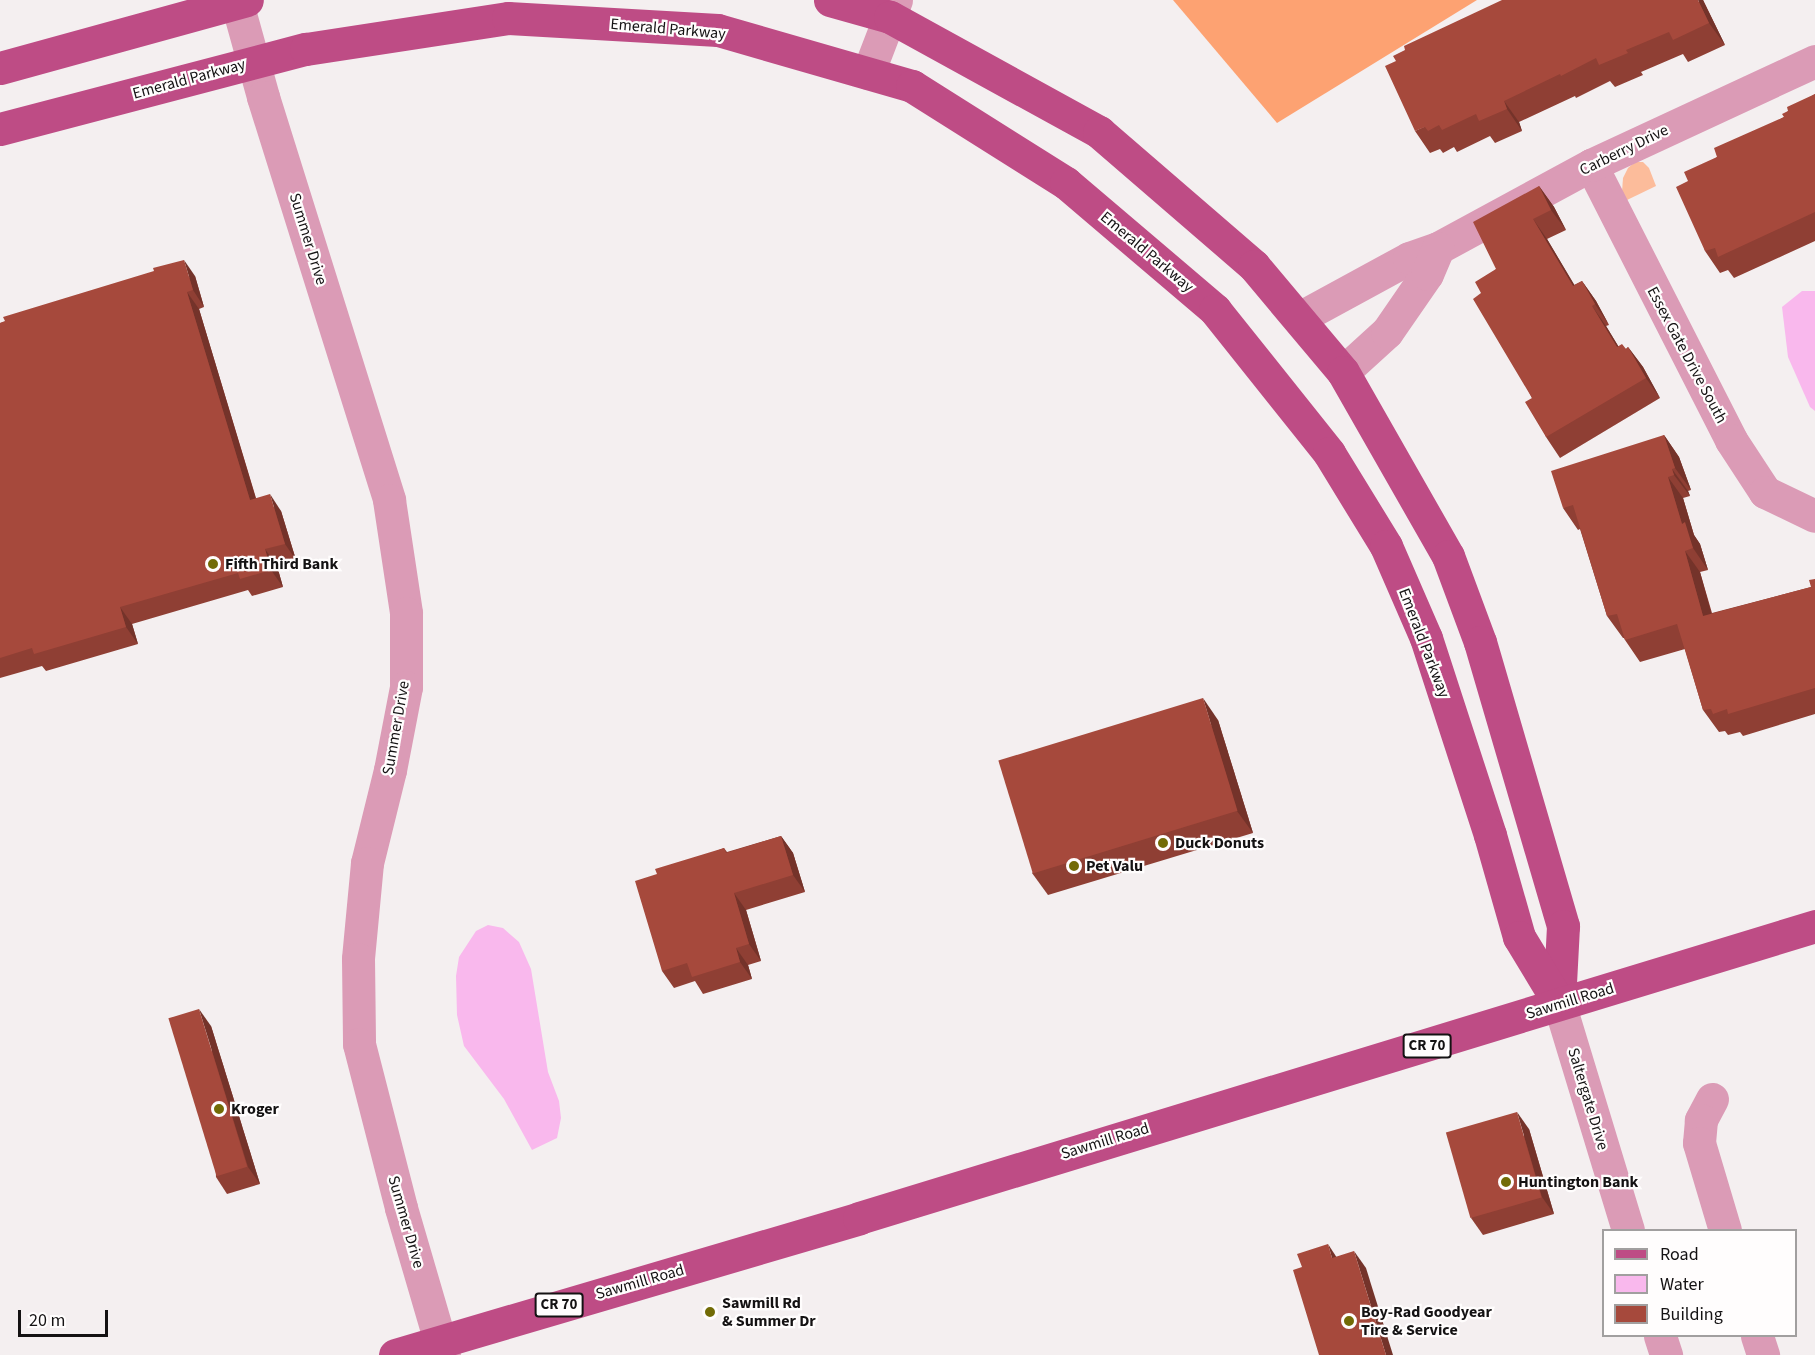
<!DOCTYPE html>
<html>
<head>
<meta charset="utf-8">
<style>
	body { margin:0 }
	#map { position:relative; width:1815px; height:1355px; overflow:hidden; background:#f4eff0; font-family:"Source Sans 3",sans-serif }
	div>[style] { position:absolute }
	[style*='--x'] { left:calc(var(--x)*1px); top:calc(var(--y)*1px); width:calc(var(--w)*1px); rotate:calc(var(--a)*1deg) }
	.green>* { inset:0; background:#fcbc9b }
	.forest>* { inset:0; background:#fda272 }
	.water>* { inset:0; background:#f9b8ed }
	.minor>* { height:33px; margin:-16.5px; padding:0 16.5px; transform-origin:16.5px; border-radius:16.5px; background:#db9bb6 }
	.major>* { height:33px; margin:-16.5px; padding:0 16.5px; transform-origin:16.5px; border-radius:16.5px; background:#be4c85 }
	.wall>* { inset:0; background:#8f3f34 }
	.shaded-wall>* { inset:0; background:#74332a }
	.building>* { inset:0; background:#a6493c; transform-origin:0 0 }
	.dots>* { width:16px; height:16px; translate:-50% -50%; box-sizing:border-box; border:3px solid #fffdfd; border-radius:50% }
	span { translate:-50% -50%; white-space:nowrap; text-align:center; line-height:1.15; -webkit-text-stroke:4.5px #fffdfd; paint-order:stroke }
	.shield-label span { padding:2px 4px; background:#fffdfd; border:2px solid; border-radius:4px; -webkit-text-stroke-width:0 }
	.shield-label { font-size:15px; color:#141213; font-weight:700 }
	.street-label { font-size:16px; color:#141213 }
	.poi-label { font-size:16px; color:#141213; font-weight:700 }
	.left { translate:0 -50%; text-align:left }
	.legend { position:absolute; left:1602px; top:1229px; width:195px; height:108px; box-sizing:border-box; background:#fffdfd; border:2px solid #a19f9f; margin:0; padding:8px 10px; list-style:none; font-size:18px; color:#141213 }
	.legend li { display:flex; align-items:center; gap:12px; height:30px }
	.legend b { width:30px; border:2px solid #a19f9f }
	.scale { position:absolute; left:18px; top:1310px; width:90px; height:27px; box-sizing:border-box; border:3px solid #141213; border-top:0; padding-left:8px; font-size:18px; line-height:21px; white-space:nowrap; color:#141213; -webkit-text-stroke:4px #fffdfd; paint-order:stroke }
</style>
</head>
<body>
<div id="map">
	<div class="green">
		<div style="clip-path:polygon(1635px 162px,1643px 162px,1649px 168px,1656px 186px,1627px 200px,1622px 192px,1623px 178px,1628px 168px)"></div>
	</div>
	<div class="forest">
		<div style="clip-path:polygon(1173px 0,1477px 0,1277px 123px)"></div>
	</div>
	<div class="water">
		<div style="clip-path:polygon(1802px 291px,1815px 291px,1815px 411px,1810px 407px,1788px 357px,1782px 307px)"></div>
		<div style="clip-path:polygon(488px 925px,503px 928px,519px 942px,531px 969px,548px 1072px,559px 1101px,561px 1118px,557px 1138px,532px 1150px,504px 1099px,464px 1046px,457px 1015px,456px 976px,459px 957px,476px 931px)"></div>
	</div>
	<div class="minor">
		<div style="--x:237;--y:3;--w:98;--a:74.5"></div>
		<div style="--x:263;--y:97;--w:422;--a:72.6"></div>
		<div style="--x:389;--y:500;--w:114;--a:81.4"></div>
		<div style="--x:406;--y:613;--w:74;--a:90"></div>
		<div style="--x:406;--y:687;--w:85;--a:100.9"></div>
		<div style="--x:390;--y:770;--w:96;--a:103.9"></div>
		<div style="--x:367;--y:863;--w:96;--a:95.4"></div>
		<div style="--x:358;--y:959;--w:85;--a:89.3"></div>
		<div style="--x:359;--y:1044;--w:169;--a:75.6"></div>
		<div style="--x:401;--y:1208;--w:153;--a:73.7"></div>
		<div style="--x:868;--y:73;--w:78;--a:-69"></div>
		<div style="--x:1591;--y:165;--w:309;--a:63"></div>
		<div style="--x:1731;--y:440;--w:62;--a:56.8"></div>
		<div style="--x:1765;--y:492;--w:55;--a:25.6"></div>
		<div style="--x:1299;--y:318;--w:125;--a:-28.6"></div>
		<div style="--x:1409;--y:258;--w:31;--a:-19"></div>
		<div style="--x:1438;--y:248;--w:174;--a:-28.5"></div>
		<div style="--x:1591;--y:165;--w:247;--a:-24.9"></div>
		<div style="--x:1343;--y:372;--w:59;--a:-42.3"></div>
		<div style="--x:1387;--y:332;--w:70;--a:-55.4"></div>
		<div style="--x:1427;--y:274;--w:28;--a:-67"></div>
		<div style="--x:1559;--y:1003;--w:237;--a:73.1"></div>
		<div style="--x:1712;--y:1099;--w:24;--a:118"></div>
		<div style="--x:1701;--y:1120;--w:23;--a:95"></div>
		<div style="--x:1699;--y:1143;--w:91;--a:73.4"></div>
		<div style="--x:1660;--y:1336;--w:20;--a:72"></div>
		<div style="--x:1757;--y:1336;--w:20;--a:72"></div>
	</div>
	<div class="major">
		<div style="--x:830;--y:0;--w:62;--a:15.8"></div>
		<div style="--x:890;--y:17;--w:239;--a:28.8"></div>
		<div style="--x:1099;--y:132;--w:205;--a:40.8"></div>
		<div style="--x:1254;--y:266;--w:138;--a:50"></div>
		<div style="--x:1343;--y:372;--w:212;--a:60.3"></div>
		<div style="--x:1448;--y:556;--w:92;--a:69.6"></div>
		<div style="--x:1480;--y:642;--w:296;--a:73.7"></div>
		<div style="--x:1563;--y:926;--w:77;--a:93"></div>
		<div style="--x:0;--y:68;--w:256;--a:-15.4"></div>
		<div style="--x:0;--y:129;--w:316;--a:-14.7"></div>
		<div style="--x:306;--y:49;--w:204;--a:-8.7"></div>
		<div style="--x:508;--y:18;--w:210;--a:3.3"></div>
		<div style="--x:718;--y:30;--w:202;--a:16.1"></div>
		<div style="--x:912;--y:86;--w:182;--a:32.2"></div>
		<div style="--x:1066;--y:183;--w:196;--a:40.4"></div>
		<div style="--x:1215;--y:310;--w:183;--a:51.4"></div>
		<div style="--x:1329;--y:453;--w:109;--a:58.5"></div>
		<div style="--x:1386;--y:546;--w:100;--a:66.5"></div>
		<div style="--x:1426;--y:638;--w:207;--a:72"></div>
		<div style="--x:1490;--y:835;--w:106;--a:74.1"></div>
		<div style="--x:1519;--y:937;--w:77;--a:58.8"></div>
		<div style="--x:395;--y:1355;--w:484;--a:-16.4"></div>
		<div style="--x:859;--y:1218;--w:1000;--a:-16.98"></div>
	</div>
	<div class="wall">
		<div style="clip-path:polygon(1703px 0,1725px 45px,1688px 62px,1683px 54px,1641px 72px,1643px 75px,1615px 87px,1610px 81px,1576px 98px,1575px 96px,1519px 122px,1522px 131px,1495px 143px,1490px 136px,1457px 152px,1454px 147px,1443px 153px,1440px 149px,1430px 153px,1415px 131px)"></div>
		<div style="clip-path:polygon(1815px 94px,1815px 241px,1734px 278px,1728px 270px,1720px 273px,1705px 251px,1688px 181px,1717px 157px,1784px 117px,1788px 111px)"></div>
		<div style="clip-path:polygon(1539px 186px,1554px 207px,1566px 230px,1547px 239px,1574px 285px,1582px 281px,1596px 301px,1609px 325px,1606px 326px,1618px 346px,1626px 349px,1628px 347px,1643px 367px,1660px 398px,1560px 458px,1546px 437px,1532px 398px,1481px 293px,1496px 269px)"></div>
		<div style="clip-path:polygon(195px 276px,204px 307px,199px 309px,256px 498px,281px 511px,296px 560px,277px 566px,283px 587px,252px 596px,248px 590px,132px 624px,138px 644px,46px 671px,42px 666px,0 678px,0 323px)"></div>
		<div style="clip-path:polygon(1664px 435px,1679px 457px,1691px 490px,1688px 491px,1690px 496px,1683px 498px,1694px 535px,1700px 544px,1708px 570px,1700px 572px,1712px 613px,1811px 587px,1815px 579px,1815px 714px,1743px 736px,1740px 732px,1728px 735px,1725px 731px,1719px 732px,1703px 710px,1685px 649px,1640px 662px,1625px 640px,1624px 638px,1623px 638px,1607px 616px,1580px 529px,1578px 530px,1563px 508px)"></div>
		<div style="clip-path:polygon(1218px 720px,1253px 833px,1048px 895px,1032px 873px)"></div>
		<div style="clip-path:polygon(781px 836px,793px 853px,805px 892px,746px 910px,761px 961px,748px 965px,752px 979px,703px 994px,695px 981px,674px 988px,662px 971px,657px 874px,724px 848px,727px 852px)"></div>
		<div style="clip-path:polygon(211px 1026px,260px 1184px,227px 1194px,216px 1177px)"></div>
		<div style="clip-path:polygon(1529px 1129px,1554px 1214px,1483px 1235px,1471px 1218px)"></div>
	</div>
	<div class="shaded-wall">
		<div style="clip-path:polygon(1698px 0,1703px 0,1725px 45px,1709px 23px)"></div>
		<div style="clip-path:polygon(1504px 101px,1519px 122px,1522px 131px,1507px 109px)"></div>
		<div style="clip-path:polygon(1539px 186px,1554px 207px,1566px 230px,1551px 210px)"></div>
		<div style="clip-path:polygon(1533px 219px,1547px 239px,1587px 306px,1573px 286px)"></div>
		<div style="clip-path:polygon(184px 260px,195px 276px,204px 307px,193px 290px)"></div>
		<div style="clip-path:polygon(1582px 281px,1596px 301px,1609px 325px,1595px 304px)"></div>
		<div style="clip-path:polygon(187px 292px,199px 309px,261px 516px,250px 500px)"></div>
		<div style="clip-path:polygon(1592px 306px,1606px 326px,1631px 367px,1617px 347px)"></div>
		<div style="clip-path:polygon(1628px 347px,1643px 367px,1660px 398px,1646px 378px)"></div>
		<div style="clip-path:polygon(1664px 435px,1679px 457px,1691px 490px,1675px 468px)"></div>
		<div style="clip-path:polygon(1672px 469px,1688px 491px,1690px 496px,1674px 475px)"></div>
		<div style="clip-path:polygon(1668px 477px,1683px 498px,1694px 535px,1700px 544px,1708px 570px,1693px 548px,1682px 524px)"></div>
		<div style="clip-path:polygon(270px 494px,281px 511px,296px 560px,285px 544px)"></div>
		<div style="clip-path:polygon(265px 549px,277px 566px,283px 587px,271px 570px)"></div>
		<div style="clip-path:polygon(1685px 551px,1700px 572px,1718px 638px,1703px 616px)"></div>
		<div style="clip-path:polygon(120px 607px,132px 624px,138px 644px,126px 627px)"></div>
		<div style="clip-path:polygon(1203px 698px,1218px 720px,1253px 833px,1237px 811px)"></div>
		<div style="clip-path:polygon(781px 836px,793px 853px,805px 892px,793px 875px)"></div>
		<div style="clip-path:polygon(734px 893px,746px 910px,761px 961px,749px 944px)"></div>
		<div style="clip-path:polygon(736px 948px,748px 965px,752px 979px,740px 962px)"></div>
		<div style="clip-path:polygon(199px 1009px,211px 1026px,260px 1184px,248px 1167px)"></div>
		<div style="clip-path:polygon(1517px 1112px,1529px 1129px,1554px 1214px,1542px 1197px)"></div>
		<div style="clip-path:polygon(1328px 1244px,1339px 1261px,1332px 1258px)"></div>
		<div style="clip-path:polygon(1354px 1251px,1366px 1268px,1393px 1355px,1386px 1355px)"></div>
	</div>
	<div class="building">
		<div style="clip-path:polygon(1502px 0,1698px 0,1709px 23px,1673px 40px,1669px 32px,1626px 50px,1628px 53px,1599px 65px,1596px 58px,1561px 76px,1560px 74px,1504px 101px,1507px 109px,1479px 121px,1476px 114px,1442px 130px,1439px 125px,1428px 131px,1425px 127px,1415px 131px,1385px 66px,1396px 61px,1393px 56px,1405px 50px,1404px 46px)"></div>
		<div style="clip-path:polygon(1815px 94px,1815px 212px,1718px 257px,1715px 248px,1705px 251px,1676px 187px,1688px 181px,1684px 172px,1717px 157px,1714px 148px,1784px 117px,1782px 114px,1788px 111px,1787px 107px)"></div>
		<div style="clip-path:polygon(1539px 186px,1551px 210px,1533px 219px,1573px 286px,1582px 281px,1595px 304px,1592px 306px,1617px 347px,1622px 344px,1626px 349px,1628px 347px,1646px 378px,1546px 437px,1525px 402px,1532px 398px,1473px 299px,1481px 293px,1475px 282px,1496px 269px,1473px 222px)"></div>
		<div style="clip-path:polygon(184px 260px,193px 290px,187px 292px,250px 500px,270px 494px,285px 544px,265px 549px,271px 570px,240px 579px,238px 573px,120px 607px,126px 627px,34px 654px,32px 648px,0 658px,0 323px,5px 321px,3px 317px,154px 271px,153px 268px)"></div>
		<div style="clip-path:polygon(1664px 435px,1675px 468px,1672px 469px,1674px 475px,1668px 477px,1682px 524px,1685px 522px,1693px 548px,1685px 551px,1703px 616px,1811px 587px,1809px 580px,1815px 579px,1815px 688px,1728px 714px,1727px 709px,1713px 714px,1711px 709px,1703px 710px,1677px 624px,1625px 640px,1617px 614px,1607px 616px,1573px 505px,1563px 508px,1551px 471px)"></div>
		<div style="left:1203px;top:698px;width:118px;height:214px;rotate:73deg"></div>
		<div style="clip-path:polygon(781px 836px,793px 875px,734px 893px,749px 944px,736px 948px,740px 962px,692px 977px,687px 963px,662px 971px,635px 881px,657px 874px,655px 869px,724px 848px,726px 853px)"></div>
		<div style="left:199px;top:1009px;width:165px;height:32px;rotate:73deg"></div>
		<div style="left:1517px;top:1112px;width:89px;height:74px;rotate:74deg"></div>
		<div style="clip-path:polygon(1328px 1244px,1332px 1258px,1354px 1251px,1386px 1355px,1319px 1355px,1293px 1270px,1302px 1267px,1297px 1254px)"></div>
	</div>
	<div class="dots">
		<div style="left:213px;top:564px;background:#726b06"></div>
		<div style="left:1163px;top:843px;background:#726b06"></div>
		<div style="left:1074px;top:866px;background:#726b06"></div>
		<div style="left:219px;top:1109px;background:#726b06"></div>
		<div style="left:1506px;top:1182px;background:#726b06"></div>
		<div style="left:710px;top:1312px;background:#726b06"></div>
		<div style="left:1349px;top:1321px;background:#726b06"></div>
	</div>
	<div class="shield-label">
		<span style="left:1427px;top:1046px">CR 70</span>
		<span style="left:559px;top:1305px">CR 70</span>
	</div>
	<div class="street-label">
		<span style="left:668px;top:29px;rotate:5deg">Emerald Parkway</span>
		<span style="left:189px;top:79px;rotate:-15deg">Emerald Parkway</span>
		<span style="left:1624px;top:150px;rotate:-26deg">Carberry Drive</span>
		<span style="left:308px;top:239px;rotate:73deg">Summer Drive</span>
		<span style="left:1147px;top:252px;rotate:40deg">Emerald Parkway</span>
		<span style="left:1687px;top:355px;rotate:62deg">Essex Gate Drive South</span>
		<span style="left:1424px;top:643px;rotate:69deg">Emerald Parkway</span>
		<span style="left:396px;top:728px;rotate:-80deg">Summer Drive</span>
		<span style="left:1570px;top:1001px;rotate:-17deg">Sawmill Road</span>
		<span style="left:1588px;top:1099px;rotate:73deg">Saltergate Drive</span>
		<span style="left:1105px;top:1141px;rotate:-17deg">Sawmill Road</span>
		<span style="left:406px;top:1222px;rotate:74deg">Summer Drive</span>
		<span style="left:640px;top:1282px;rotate:-16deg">Sawmill Road</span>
	</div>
	<div class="poi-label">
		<span class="left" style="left:225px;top:564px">Fifth Third Bank</span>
		<span class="left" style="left:1175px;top:843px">Duck Donuts</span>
		<span class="left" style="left:1086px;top:866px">Pet Valu</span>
		<span class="left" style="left:231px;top:1109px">Kroger</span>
		<span class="left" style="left:1518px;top:1182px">Huntington Bank</span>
		<span class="left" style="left:722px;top:1312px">Sawmill Rd<br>&amp; Summer Dr</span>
		<span class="left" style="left:1361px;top:1321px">Boy-Rad Goodyear<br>Tire &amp; Service</span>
	</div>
	<ul class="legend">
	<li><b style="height:8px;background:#be4c85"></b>Road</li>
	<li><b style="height:16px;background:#f9b8ed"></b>Water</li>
	<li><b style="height:16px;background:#a6493c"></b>Building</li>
	</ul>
	<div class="scale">20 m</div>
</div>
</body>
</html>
